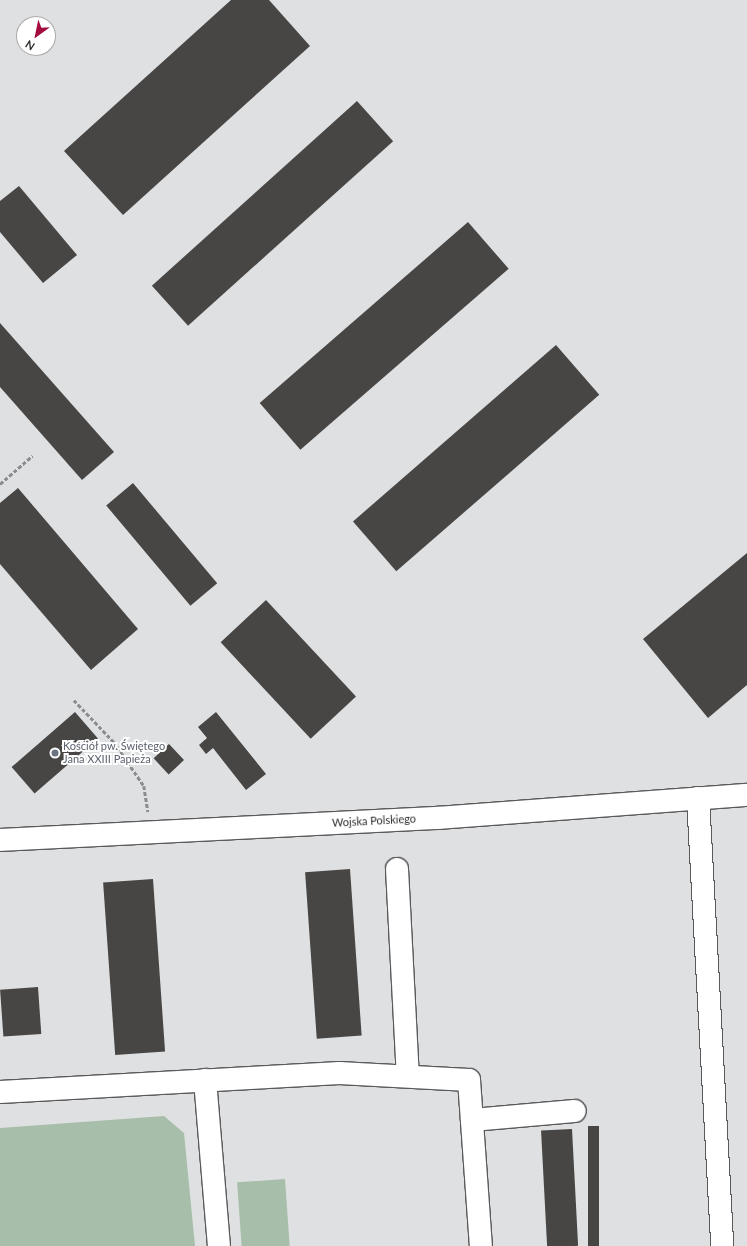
<!DOCTYPE html>
<html>
<head>
<meta charset="utf-8">
<style>
	body { margin:0 }
	#map { position:relative; width:747px; height:1246px; overflow:hidden; background:#dfe0e2; font-family:Lato,sans-serif }
	div>[style] { position:absolute }
	[style*='--x'] { left:calc(var(--x)*1px); top:calc(var(--y)*1px); width:calc(var(--w)*1px); rotate:calc(var(--a)*1deg) }
	.green>* { inset:0; background:#a7bfaa; transform-origin:0 0 }
	.building>* { inset:0; background:#484645; transform-origin:0 0 }
	.path>* { height:2.5px; margin-top:-1.25px; transform-origin:0; background:repeating-linear-gradient(90deg,#8b8c8d 0 4px,transparent 0 6px) }
	.roads { filter:drop-shadow(1px 0 #5a5a5c) drop-shadow(-1px 0 #5a5a5c) drop-shadow(0 1px #5a5a5c) drop-shadow(0 -1px #5a5a5c) }
	.minor>* { height:22px; margin:-11px; padding:0 11px; transform-origin:11px; border-radius:11px; background:#fff }
	.dots>* { width:11px; height:11px; translate:-50% -50%; box-sizing:border-box; border:2px solid #fff; border-radius:50% }
	span { translate:-50% -50%; white-space:nowrap; text-align:center; line-height:1.15; -webkit-text-stroke:4px #fff; paint-order:stroke }
	.worship-label { font-size:11px; color:#5b616d }
	.left { translate:0 -50%; text-align:left }
	.street-label { font-size:11px; color:#2d2d2e }
	.north { position:absolute; left:16px; top:16px; width:40px; height:40px; box-sizing:border-box; background:#fff; border:1px solid #ababab; border-radius:50%; rotate:213deg; font-size:11px; font-weight:700; line-height:16px; text-align:center; color:#2d2d2e }
	.north::after { content:''; display:block; margin:auto; width:14px; height:18px; background:#a40b40; clip-path:polygon(50% 0,100% 100%,50% 72%,0 100%) }
</style>
</head>
<body>
<div id="map">
	<div class="green">
		<div style="clip-path:polygon(164px 1116px,184px 1133px,195px 1246px,0 1246px,0 1128px)"></div>
		<div style="left:285px;top:1179px;width:67px;height:48px;rotate:86deg"></div>
	</div>
	<div class="building">
		<div style="clip-path:polygon(231px 0,269px 0,310px 46px,123px 215px,64px 151px)"></div>
		<div style="left:357px;top:101px;width:54px;height:276px;rotate:48deg"></div>
		<div style="clip-path:polygon(19px 186px,77px 255px,43px 283px,0 232px,0 201px)"></div>
		<div style="left:468px;top:222px;width:62px;height:276px;rotate:49deg"></div>
		<div style="clip-path:polygon(0 323px,114px 452px,82px 480px,0 387px)"></div>
		<div style="left:556px;top:345px;width:66px;height:269px;rotate:49deg"></div>
		<div style="left:133px;top:483px;width:131px;height:35px;rotate:50deg"></div>
		<div style="clip-path:polygon(18px 488px,138px 629px,91px 670px,0 564px,0 503px)"></div>
		<div style="clip-path:polygon(747px 553px,747px 685px,708px 718px,643px 639px)"></div>
		<div style="left:266px;top:600px;width:132px;height:62px;rotate:47deg"></div>
		<div style="left:75px;top:712px;width:35px;height:84px;rotate:49deg"></div>
		<div style="clip-path:polygon(216px 712px,266px 774px,246px 790px,213px 748px,206px 754px,199px 745px,207px 738px,198px 727px)"></div>
		<div style="left:169px;top:744px;width:22px;height:21px;rotate:47deg"></div>
		<div style="left:350px;top:869px;width:167px;height:45px;rotate:86deg"></div>
		<div style="left:153px;top:879px;width:173px;height:50px;rotate:86deg"></div>
		<div style="left:38px;top:987px;width:47px;height:38px;rotate:86deg"></div>
		<div style="left:588px;top:1126px;width:11px;height:120px"></div>
		<div style="left:572px;top:1129px;width:117px;height:31px;rotate:87deg"></div>
	</div>
	<div class="path">
		<div style="--x:0;--y:484;--w:43;--a:-41.2"></div>
		<div style="--x:74;--y:700;--w:58;--a:46.4"></div>
		<div style="--x:114;--y:742;--w:53;--a:55.7"></div>
		<div style="--x:144;--y:786;--w:26;--a:81"></div>
	</div>
	<div class="roads">
		<div class="minor">
			<div style="--x:698;--y:798;--w:449;--a:86.9"></div>
			<div style="--x:0;--y:840;--w:439;--a:-2.9"></div>
			<div style="--x:438;--y:818;--w:310;--a:-4.3"></div>
			<div style="--x:397;--y:869;--w:207;--a:87"></div>
			<div style="--x:205;--y:1080;--w:167;--a:85.2"></div>
			<div style="--x:0;--y:1092;--w:340;--a:-3.2"></div>
			<div style="--x:339;--y:1073;--w:130;--a:3.1"></div>
			<div style="--x:469;--y:1080;--w:166;--a:85.9"></div>
			<div style="--x:472;--y:1120;--w:103;--a:-5"></div>
		</div>
	</div>
	<div class="dots">
		<div style="left:55px;top:753px;background:#6b7280"></div>
	</div>
	<div class="worship-label">
		<span class="left" style="left:63px;top:753px">Kościół pw. Świętego<br>Jana XXIII Papieża</span>
	</div>
	<div class="street-label">
		<span style="left:374px;top:821px;rotate:-3deg">Wojska Polskiego</span>
	</div>
	<div class="north">N</div>
</div>
</body>
</html>
